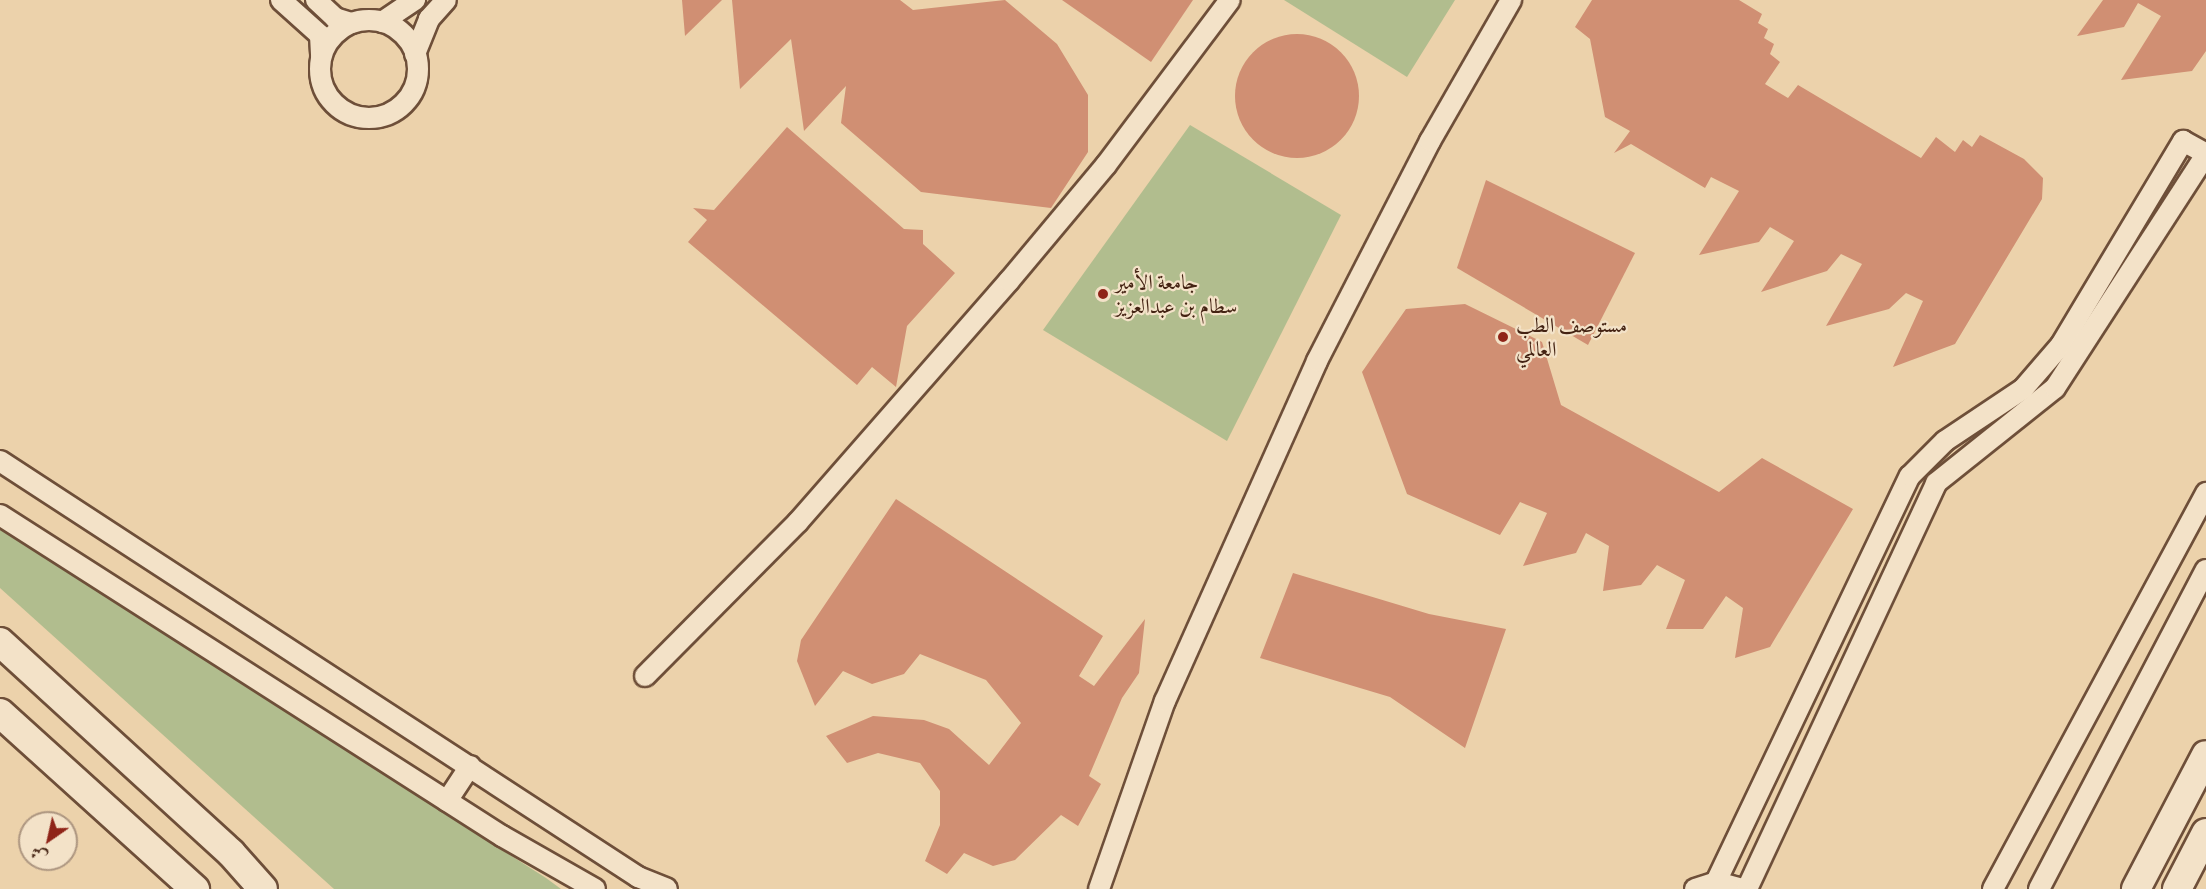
<!DOCTYPE html>
<html>
<head>
<meta charset="utf-8">
<style>
	body { margin:0 }
	#map { position:relative; width:2206px; height:889px; overflow:hidden; background:#ecd2ab; font-family:"IM FELL French Canon",Amiri,serif }
	div>[style] { position:absolute }
	[style*='--x'] { left:calc(var(--x)*1px); top:calc(var(--y)*1px); width:calc(var(--w)*1px); rotate:calc(var(--a)*1deg) }
	.green>* { inset:0; background:#b1bd8e }
	.building>* { inset:0; background:#d08f73 }
	.round { border-radius:50% }
	.roads { filter:drop-shadow(2px 0 #6e4f39) drop-shadow(-2px 0 #6e4f39) drop-shadow(0 2px #6e4f39) drop-shadow(0 -2px #6e4f39) }
	.street>* { height:20px; margin:-10px; padding:0 10px; transform-origin:10px; border-radius:10px; background:#f3e2c8 }
	.street>.ring { margin:-10px; padding:0; box-sizing:content-box; background:none; border:20px solid #f3e2c8; border-radius:50% }
	.secondary>* { height:28px; margin:-14px; padding:0 14px; transform-origin:14px; border-radius:14px; background:#f3e2c8 }
	.dots>* { width:16px; height:16px; translate:-50% -50%; box-sizing:border-box; border:3px solid #f3e2c8; border-radius:50% }
	span { translate:-50% -50%; white-space:nowrap; text-align:center; line-height:1.15; -webkit-text-stroke:4.5px #f3e2c8; paint-order:stroke }
	.poi-label { font-size:21px; color:#442313 }
	.left { translate:0 -50%; text-align:left }
	.north { position:absolute; left:18px; top:811px; width:60px; height:60px; box-sizing:border-box; background:#f3e2c8; border:2px solid #ad9680; border-radius:50%; rotate:214deg; font-size:16px; font-weight:700; line-height:24px; text-align:center; color:#442313 }
	.north::after { content:''; display:block; margin:auto; width:21px; height:27px; background:#8f2418; clip-path:polygon(50% 0,100% 100%,50% 72%,0 100%) }
</style>
</head>
<body>
<div id="map">
	<div class="green">
		<div style="clip-path:polygon(1284px 0,1455px 0,1407px 77px)"></div>
		<div style="clip-path:polygon(1190px 125px,1341px 215px,1227px 441px,1043px 330px)"></div>
		<div style="clip-path:polygon(0 529px,546px 878px,561px 889px,334px 889px,0 588px)"></div>
	</div>
	<div class="building">
		<div style="clip-path:polygon(682px 0,722px 0,685px 36px)"></div>
		<div style="clip-path:polygon(732px 0,900px 0,913px 10px,1005px 0,1057px 44px,1088px 95px,1088px 152px,1051px 208px,921px 192px,841px 123px,846px 86px,804px 131px,791px 39px,740px 89px)"></div>
		<div style="clip-path:polygon(1062px 0,1193px 0,1151px 62px)"></div>
		<div style="clip-path:polygon(1592px 0,1739px 0,1762px 14px,1758px 23px,1768px 29px,1764px 38px,1774px 44px,1770px 54px,1780px 62px,1765px 84px,1788px 98px,1798px 85px,1921px 158px,1936px 137px,1955px 152px,1963px 140px,1972px 147px,1980px 135px,2024px 159px,2043px 178px,2042px 199px,1955px 344px,1893px 367px,1923px 301px,1906px 293px,1889px 309px,1826px 326px,1862px 264px,1841px 254px,1827px 271px,1761px 292px,1794px 241px,1770px 227px,1759px 242px,1699px 255px,1739px 191px,1711px 177px,1705px 188px,1631px 144px,1614px 153px,1630px 131px,1605px 117px,1590px 39px,1575px 27px)"></div>
		<div style="clip-path:polygon(2103px 0,2206px 0,2206px 51px,2192px 71px,2121px 80px,2161px 16px,2138px 3px,2124px 27px,2077px 36px)"></div>
		<div class="round" style="left:1235px;top:34px;width:124px;height:124px"></div>
		<div style="clip-path:polygon(787px 127px,904px 229px,923px 230px,923px 244px,955px 273px,907px 326px,896px 387px,872px 367px,857px 385px,688px 242px,707px 220px,693px 208px,714px 210px)"></div>
		<div style="clip-path:polygon(1486px 180px,1635px 253px,1588px 345px,1457px 268px)"></div>
		<div style="clip-path:polygon(1465px 304px,1542px 342px,1561px 405px,1719px 492px,1762px 458px,1853px 509px,1770px 647px,1735px 658px,1743px 608px,1726px 596px,1703px 629px,1666px 629px,1685px 580px,1657px 565px,1641px 585px,1603px 591px,1609px 546px,1586px 533px,1576px 553px,1523px 566px,1547px 513px,1520px 502px,1500px 535px,1407px 494px,1362px 372px,1406px 309px)"></div>
		<div style="clip-path:polygon(896px 499px,1103px 636px,1079px 676px,1094px 686px,1145px 619px,1139px 673px,1122px 698px,1089px 776px,1101px 784px,1078px 826px,1061px 815px,1015px 860px,993px 866px,964px 853px,947px 874px,925px 861px,940px 825px,940px 791px,920px 763px,878px 753px,847px 763px,826px 736px,873px 716px,924px 720px,949px 729px,989px 765px,1021px 723px,986px 680px,920px 654px,904px 674px,872px 684px,843px 671px,815px 706px,797px 661px,801px 640px)"></div>
		<div style="clip-path:polygon(1293px 573px,1429px 614px,1506px 629px,1465px 748px,1390px 697px,1260px 658px)"></div>
	</div>
	<div class="roads">
		<div class="street">
			<div style="--x:281;--y:0;--w:52;--a:41.9"></div>
			<div style="--x:320;--y:35;--w:22;--a:87"></div>
			<div style="--x:316;--y:0;--w:26;--a:43"></div>
			<div style="--x:335;--y:18;--w:17;--a:17"></div>
			<div class="ring" style="left:320px;top:20px;width:78px;height:78px"></div>
			<div style="--x:382;--y:22;--w:40;--a:-34"></div>
			<div style="--x:415;--y:54;--w:38;--a:-68"></div>
			<div style="--x:429;--y:19;--w:25;--a:-48"></div>
			<div style="--x:0;--y:461;--w:762;--a:33.11"></div>
			<div style="--x:638;--y:877;--w:31;--a:22"></div>
			<div style="--x:0;--y:515;--w:596;--a:32.6"></div>
			<div style="--x:502;--y:836;--w:107;--a:29.7"></div>
			<div style="--x:645;--y:676;--w:217;--a:-45.2"></div>
			<div style="--x:798;--y:522;--w:320;--a:-48.8"></div>
			<div style="--x:1009;--y:281;--w:151;--a:-50.1"></div>
			<div style="--x:1106;--y:165;--w:206;--a:-53.1"></div>
			<div style="--x:447;--y:801;--w:42;--a:-56.7"></div>
			<div style="--x:1716;--y:882;--w:450;--a:-64.5"></div>
			<div style="--x:1910;--y:476;--w:49;--a:-45"></div>
			<div style="--x:1945;--y:441;--w:94;--a:-33.7"></div>
			<div style="--x:2023;--y:389;--w:58;--a:-49.2"></div>
			<div style="--x:2061;--y:345;--w:238;--a:-59.1"></div>
			<div style="--x:2183;--y:141;--w:26;--a:29"></div>
			<div style="--x:1099;--y:889;--w:199;--a:-70.7"></div>
			<div style="--x:1165;--y:701;--w:372;--a:-65.9"></div>
			<div style="--x:1317;--y:361;--w:247;--a:-62.8"></div>
			<div style="--x:1430;--y:141;--w:163;--a:-60.1"></div>
			<div style="--x:1695;--y:889;--w:22;--a:-18"></div>
			<div style="--x:1716;--y:882;--w:28;--a:15"></div>
			<div style="--x:1747;--y:889;--w:448;--a:-65"></div>
			<div style="--x:1936;--y:483;--w:152;--a:-38.6"></div>
			<div style="--x:2055;--y:388;--w:278;--a:-57.1"></div>
			<div style="--x:1993;--y:889;--w:450;--a:-61.7"></div>
			<div style="--x:2039;--y:889;--w:360;--a:-62.4"></div>
		</div>
		<div class="secondary">
			<div style="--x:0;--y:642;--w:313;--a:42.4"></div>
			<div style="--x:231;--y:853;--w:48;--a:48.4"></div>
			<div style="--x:0;--y:713;--w:263;--a:42.1"></div>
			<div style="--x:2136;--y:889;--w:151;--a:-62.4"></div>
			<div style="--x:2177;--y:889;--w:63;--a:-62.6"></div>
		</div>
	</div>
	<div class="dots">
		<div style="left:1103px;top:294px;background:#8f2418"></div>
		<div style="left:1503px;top:337px;background:#8f2418"></div>
	</div>
	<div class="poi-label">
		<span class="left" style="left:1115px;top:294px">جامعة الأمير<br>سطام بن عبدالعزيز</span>
		<span class="left" style="left:1516px;top:337px">مستوصف الطب<br>العالمي</span>
	</div>
	<div class="north">ش</div>
</div>
</body>
</html>
